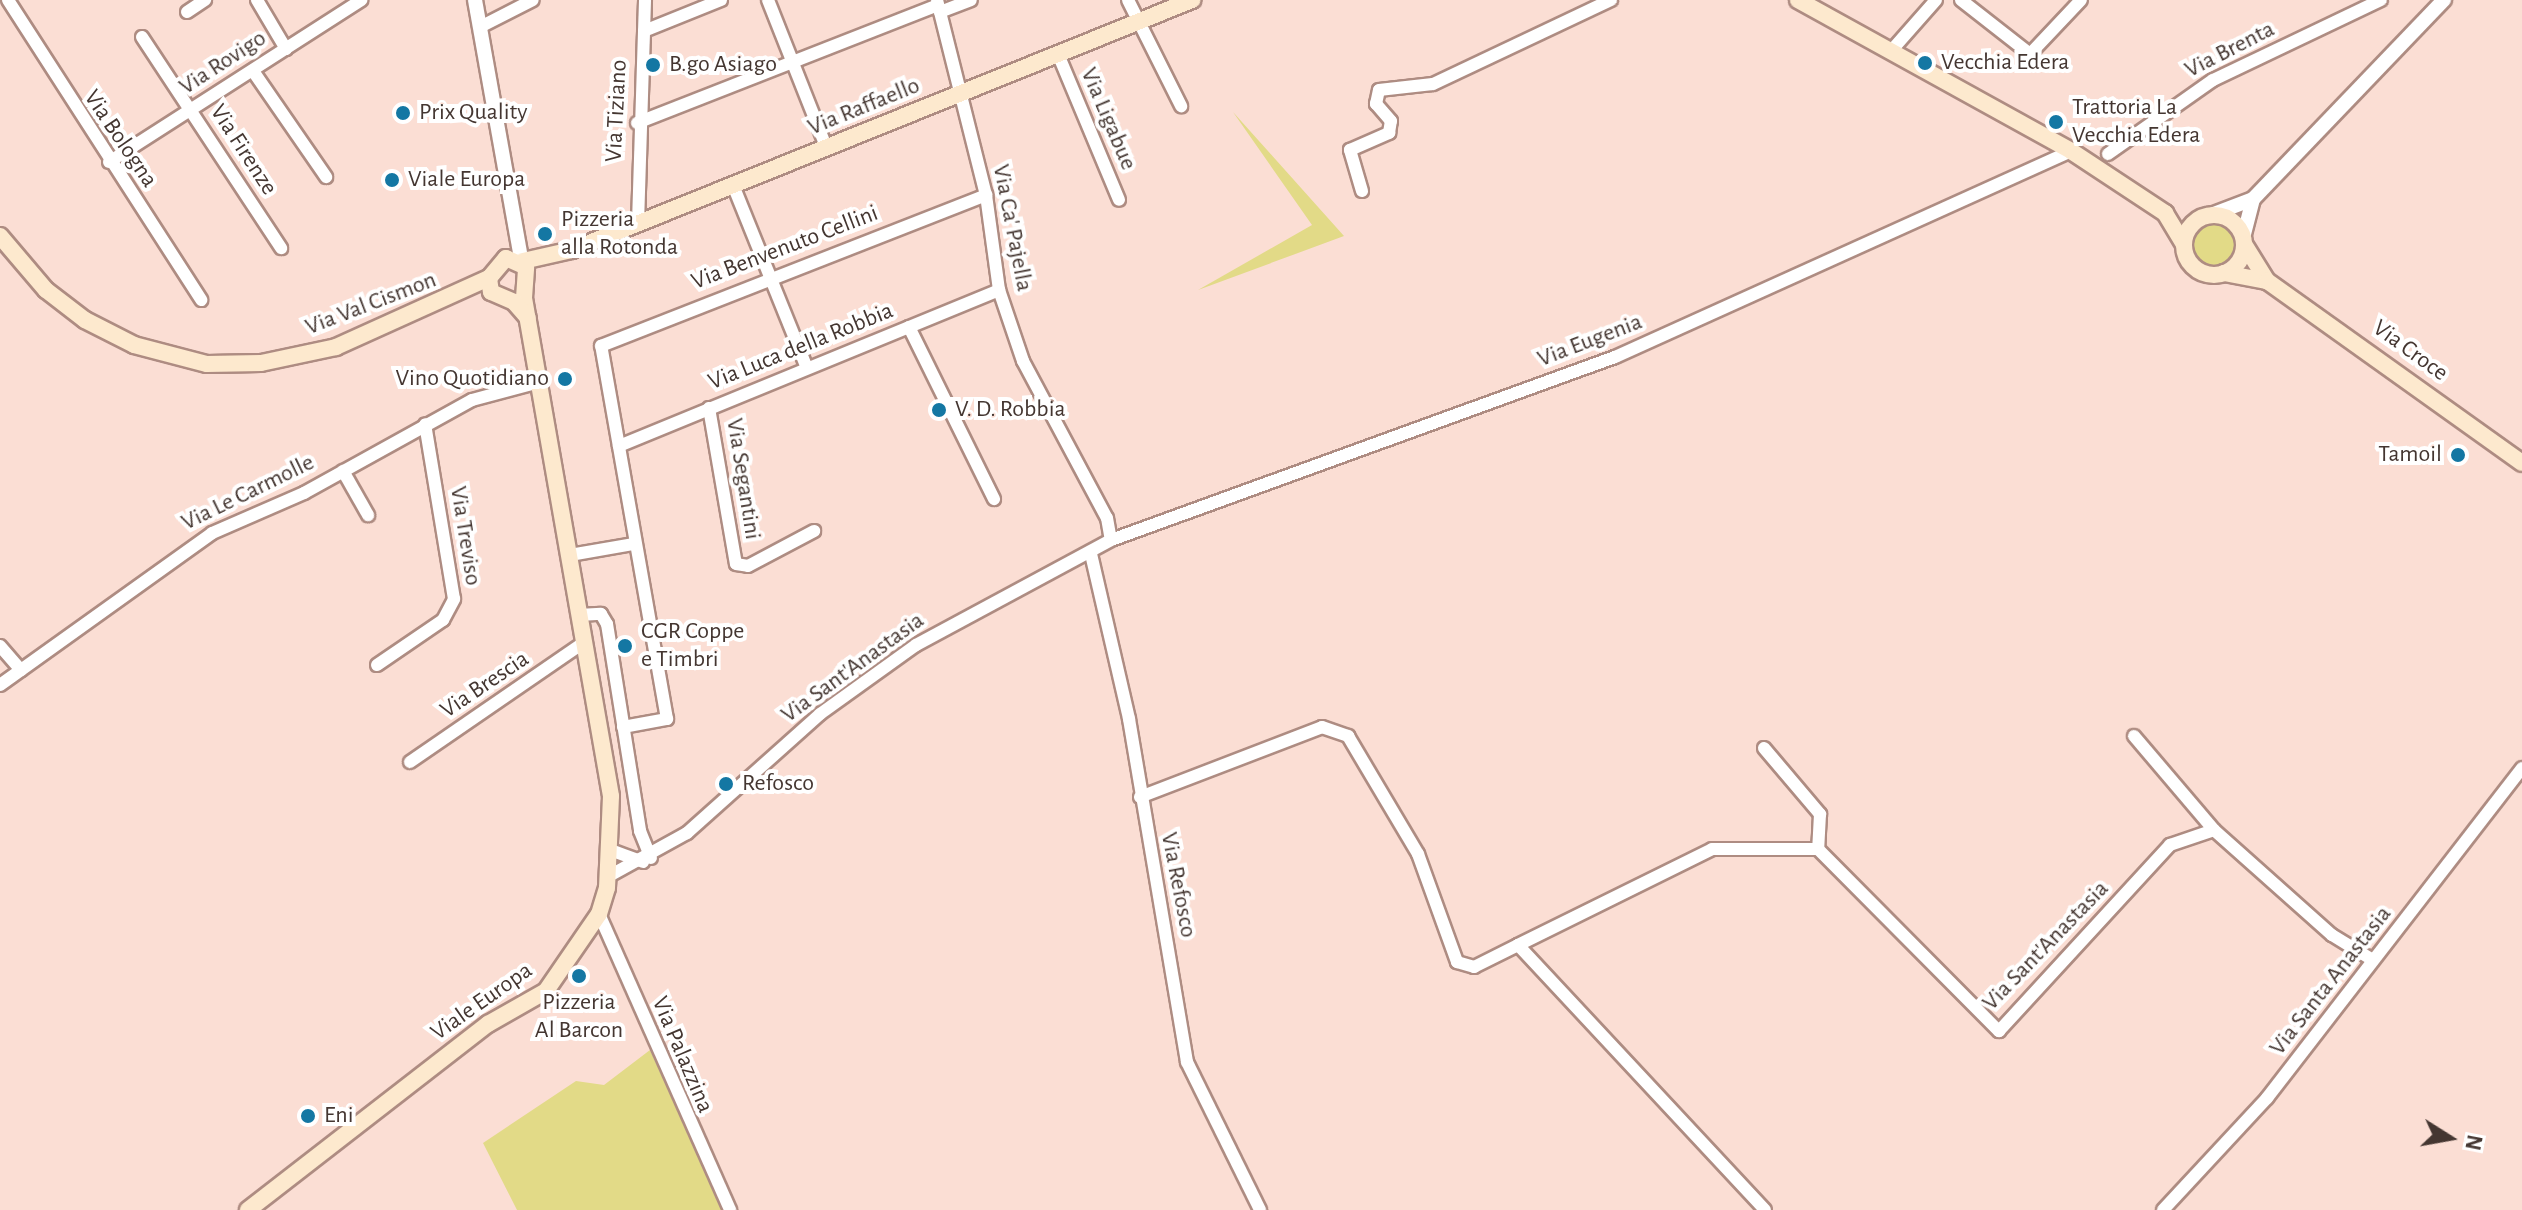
<!DOCTYPE html>
<html>
<head>
<meta charset="utf-8">
<style>
	body { margin:0 }
	#map { position:relative; width:2522px; height:1210px; overflow:hidden; background:#fbded4; font-family:"Alegreya Sans",sans-serif }
	div>[style] { position:absolute }
	[style*='--x'] { left:calc(var(--x)*1px); top:calc(var(--y)*1px); width:calc(var(--w)*1px); rotate:calc(var(--a)*1deg) }
	.green>* { inset:0; background:#e2da87 }
	.round { border-radius:50% }
	.roads { filter:drop-shadow(2px 0 #ae8c82) drop-shadow(-2px 0 #ae8c82) drop-shadow(0 2px #ae8c82) drop-shadow(0 -2px #ae8c82) }
	.minor>* { height:12px; margin:-6px; padding:0 6px; transform-origin:6px; border-radius:6px; background:#fff }
	.tertiary>* { height:14px; margin:-7px; padding:0 7px; transform-origin:7px; border-radius:7px; background:#fff }
	.secondary>* { height:16px; margin:-8px; padding:0 8px; transform-origin:8px; border-radius:8px; background:#fde9ce }
	.secondary>.ring { margin:-8px; padding:0; box-sizing:content-box; background:none; border:16px solid #fde9ce; border-radius:50% }
	.dots>* { width:22px; height:22px; translate:-50% -50%; box-sizing:border-box; border:4px solid #fff; border-radius:50% }
	span { translate:-50% -50%; white-space:nowrap; text-align:center; line-height:1.15; -webkit-text-stroke:8px #fff; paint-order:stroke }
	.street-label { font-size:24px; color:#443631 }
	.poi-label { font-size:24px; color:#443631 }
	.left { translate:0 -50%; text-align:left }
	.right { translate:-100% -50%; text-align:right }
	.north { position:absolute; left:2410px; top:1098px; width:80px; height:80px; -webkit-text-stroke:6px #fff; paint-order:stroke; rotate:101deg; font-size:22px; font-weight:700; line-height:32px; text-align:center; color:#443631 }
	.north::after { content:''; display:block; margin:auto; width:28px; height:36px; background:#443631; clip-path:polygon(50% 0,100% 100%,50% 72%,0 100%) }
</style>
</head>
<body>
<div id="map">
	<div class="green">
		<div style="clip-path:polygon(1233px 112px,1344px 236px,1198px 290px,1312px 225px)"></div>
		<div class="round" style="left:2191px;top:221px;width:46px;height:46px"></div>
		<div style="clip-path:polygon(650px 1050px,724px 1210px,517px 1210px,483px 1143px,576px 1081px,604px 1085px)"></div>
	</div>
	<div class="roads">
		<div class="minor">
			<div style="--x:8;--y:0;--w:357;--a:57.2"></div>
			<div style="--x:257;--y:0;--w:57;--a:59.4"></div>
			<div style="--x:768;--y:0;--w:160;--a:68.4"></div>
			<div style="--x:937;--y:0;--w:201;--a:75.9"></div>
			<div style="--x:986;--y:195;--w:96;--a:82.2"></div>
			<div style="--x:999;--y:290;--w:75;--a:71.3"></div>
			<div style="--x:1023;--y:361;--w:178;--a:61.9"></div>
			<div style="--x:1107;--y:518;--w:22;--a:80"></div>
			<div style="--x:1128;--y:0;--w:119;--a:63.4"></div>
			<div style="--x:1961;--y:0;--w:88;--a:38"></div>
			<div style="--x:2030;--y:54;--w:74;--a:-46.6"></div>
			<div style="--x:187;--y:12;--w:22;--a:-34"></div>
			<div style="--x:940;--y:12;--w:33;--a:-21"></div>
			<div style="--x:480;--y:27;--w:59;--a:-27"></div>
			<div style="--x:644;--y:31;--w:83;--a:-21.9"></div>
			<div style="--x:142;--y:37;--w:253;--a:56.6"></div>
			<div style="--x:1891;--y:51;--w:68;--a:-48.6"></div>
			<div style="--x:1058;--y:54;--w:158;--a:67.3"></div>
			<div style="--x:253;--y:71;--w:129;--a:55.4"></div>
			<div style="--x:637;--y:123;--w:323;--a:-21.4"></div>
			<div style="--x:2108;--y:154;--w:128;--a:-35.2"></div>
			<div style="--x:2213;--y:80;--w:186;--a:-25.5"></div>
			<div style="--x:109;--y:162;--w:300;--a:-32.7"></div>
			<div style="--x:733;--y:185;--w:197;--a:68"></div>
			<div style="--x:1362;--y:191;--w:43;--a:-106.3"></div>
			<div style="--x:1350;--y:150;--w:43;--a:-23.6"></div>
			<div style="--x:1389;--y:133;--w:12;--a:-81"></div>
			<div style="--x:1391;--y:121;--w:23;--a:-131"></div>
			<div style="--x:1376;--y:104;--w:14;--a:-78"></div>
			<div style="--x:1379;--y:90;--w:54;--a:-6.3"></div>
			<div style="--x:1433;--y:84;--w:197;--a:-25.3"></div>
			<div style="--x:638;--y:223;--w:223;--a:-88.2"></div>
			<div style="--x:909;--y:327;--w:192;--a:63.7"></div>
			<div style="--x:709;--y:408;--w:158;--a:80.2"></div>
			<div style="--x:736;--y:564;--w:12;--a:9"></div>
			<div style="--x:748;--y:566;--w:75;--a:-27.9"></div>
			<div style="--x:619;--y:446;--w:411;--a:-22.3"></div>
			<div style="--x:343;--y:471;--w:51;--a:60.4"></div>
			<div style="--x:1091;--y:554;--w:169;--a:77"></div>
			<div style="--x:1129;--y:719;--w:348;--a:80.4"></div>
			<div style="--x:1187;--y:1062;--w:165;--a:63.7"></div>
			<div style="--x:570;--y:555;--w:65;--a:-9.8"></div>
			<div style="--x:579;--y:615;--w:22;--a:-3"></div>
			<div style="--x:601;--y:614;--w:12;--a:59"></div>
			<div style="--x:607;--y:624;--w:210;--a:80.9"></div>
			<div style="--x:640;--y:831;--w:29;--a:68"></div>
			<div style="--x:0;--y:646;--w:32;--a:49"></div>
			<div style="--x:377;--y:665;--w:80;--a:-34.3"></div>
			<div style="--x:443;--y:620;--w:24;--a:-62"></div>
			<div style="--x:454;--y:599;--w:177;--a:-99.4"></div>
			<div style="--x:0;--y:685;--w:261;--a:-35.6"></div>
			<div style="--x:212;--y:533;--w:100;--a:-23.5"></div>
			<div style="--x:304;--y:493;--w:192;--a:-29"></div>
			<div style="--x:472;--y:400;--w:69;--a:-15"></div>
			<div style="--x:623;--y:727;--w:45;--a:-10.3"></div>
			<div style="--x:667;--y:719;--w:379;--a:-100"></div>
			<div style="--x:601;--y:346;--w:414;--a:-21.4"></div>
			<div style="--x:2134;--y:736;--w:123;--a:49.6"></div>
			<div style="--x:2214;--y:830;--w:158;--a:41.7"></div>
			<div style="--x:2332;--y:935;--w:48;--a:31.4"></div>
			<div style="--x:1764;--y:748;--w:87;--a:49.7"></div>
			<div style="--x:1820;--y:814;--w:35;--a:93"></div>
			<div style="--x:410;--y:762;--w:210;--a:-34.5"></div>
			<div style="--x:1140;--y:797;--w:195;--a:-21"></div>
			<div style="--x:1322;--y:727;--w:28;--a:19"></div>
			<div style="--x:1348;--y:736;--w:137;--a:59.3"></div>
			<div style="--x:1418;--y:854;--w:115;--a:70.1"></div>
			<div style="--x:1457;--y:962;--w:18;--a:16"></div>
			<div style="--x:1474;--y:967;--w:49;--a:-26.6"></div>
			<div style="--x:1518;--y:945;--w:362;--a:47"></div>
			<div style="--x:613;--y:851;--w:32;--a:20"></div>
			<div style="--x:609;--y:876;--w:89;--a:-28.9"></div>
			<div style="--x:687;--y:833;--w:178;--a:-41.8"></div>
			<div style="--x:820;--y:714;--w:118;--a:-35.7"></div>
			<div style="--x:916;--y:645;--w:221;--a:-28.3"></div>
			<div style="--x:1111;--y:540;--w:536;--a:-19.96"></div>
			<div style="--x:1615;--y:357;--w:500;--a:-24.31"></div>
			<div style="--x:599;--y:914;--w:324;--a:66.1"></div>
			<div style="--x:1518;--y:945;--w:216;--a:-26.3"></div>
			<div style="--x:1712;--y:849;--w:106;--a:0"></div>
			<div style="--x:1818;--y:849;--w:257;--a:45.2"></div>
			<div style="--x:1999;--y:1031;--w:253;--a:-47.4"></div>
			<div style="--x:2170;--y:845;--w:46;--a:-18.8"></div>
			<div style="--x:2163;--y:1210;--w:153;--a:-47.1"></div>
			<div style="--x:2267;--y:1098;--w:417;--a:-52.3"></div>
		</div>
		<div class="tertiary">
			<div style="--x:475;--y:0;--w:263;--a:79.9"></div>
			<div style="--x:2211;--y:215;--w:45;--a:-20.9"></div>
			<div style="--x:2243;--y:238;--w:40;--a:-75.6"></div>
			<div style="--x:2253;--y:199;--w:276;--a:-46.2"></div>
		</div>
		<div class="secondary">
			<div style="--x:1798;--y:0;--w:312;--a:28.9"></div>
			<div style="--x:2071;--y:151;--w:113;--a:33.4"></div>
			<div style="--x:2165;--y:213;--w:37;--a:59"></div>
			<div class="ring" style="left:2184px;top:215px;width:44px;height:44px"></div>
			<div style="--x:0;--y:236;--w:71;--a:49.6"></div>
			<div style="--x:46;--y:290;--w:49;--a:37.6"></div>
			<div style="--x:85;--y:320;--w:55;--a:27"></div>
			<div style="--x:134;--y:345;--w:75;--a:14.6"></div>
			<div style="--x:207;--y:364;--w:54;--a:-1.1"></div>
			<div style="--x:261;--y:363;--w:77;--a:-12"></div>
			<div style="--x:336;--y:347;--w:168;--a:-24.3"></div>
			<div style="--x:2244;--y:244;--w:44;--a:58.1"></div>
			<div style="--x:523;--y:261;--w:50;--a:-12.7"></div>
			<div style="--x:572;--y:250;--w:669;--a:-21.96"></div>
			<div style="--x:2224;--y:273;--w:44;--a:10.5"></div>
			<div style="--x:2267;--y:281;--w:313;--a:35.5"></div>
			<div style="--x:248;--y:1210;--w:304;--a:-37.8"></div>
			<div style="--x:488;--y:1024;--w:67;--a:-29.6"></div>
			<div style="--x:546;--y:991;--w:93;--a:-55.5"></div>
			<div style="--x:599;--y:914;--w:27;--a:-73"></div>
			<div style="--x:607;--y:888;--w:92;--a:-87.5"></div>
			<div style="--x:611;--y:796;--w:506;--a:-99.91"></div>
			<div style="--x:524;--y:298;--w:31;--a:-86"></div>
			<div style="--x:526;--y:267;--w:22;--a:-156"></div>
			<div style="--x:506;--y:258;--w:26;--a:130"></div>
			<div style="--x:489;--y:278;--w:14;--a:82"></div>
			<div style="--x:491;--y:292;--w:25;--a:23"></div>
			<div style="--x:514;--y:302;--w:21;--a:49"></div>
		</div>
	</div>
	<div class="dots">
		<div style="left:1925px;top:63px;background:#1477a3"></div>
		<div style="left:653px;top:65px;background:#1477a3"></div>
		<div style="left:403px;top:113px;background:#1477a3"></div>
		<div style="left:2056px;top:122px;background:#1477a3"></div>
		<div style="left:392px;top:180px;background:#1477a3"></div>
		<div style="left:545px;top:234px;background:#1477a3"></div>
		<div style="left:565px;top:379px;background:#1477a3"></div>
		<div style="left:939px;top:410px;background:#1477a3"></div>
		<div style="left:2458px;top:455px;background:#1477a3"></div>
		<div style="left:625px;top:646px;background:#1477a3"></div>
		<div style="left:726px;top:784px;background:#1477a3"></div>
		<div style="left:579px;top:976px;background:#1477a3"></div>
		<div style="left:308px;top:1116px;background:#1477a3"></div>
	</div>
	<div class="street-label">
		<span style="left:2230px;top:50px;rotate:-27deg">Via Brenta</span>
		<span style="left:223px;top:63px;rotate:-33deg">Via Rovigo</span>
		<span style="left:864px;top:107px;rotate:-22deg">Via Raffaello</span>
		<span style="left:617px;top:111px;rotate:-87deg">Via Tiziano</span>
		<span style="left:1108px;top:119px;rotate:67deg">Via Ligabue</span>
		<span style="left:120px;top:139px;rotate:56deg">Via Bologna</span>
		<span style="left:243px;top:150px;rotate:57deg">Via Firenze</span>
		<span style="left:1012px;top:228px;rotate:79deg">Via Ca' Pajella</span>
		<span style="left:785px;top:248px;rotate:-21deg">Via Benvenuto Cellini</span>
		<span style="left:371px;top:304px;rotate:-21deg">Via Val Cismon</span>
		<span style="left:1590px;top:341px;rotate:-21deg">Via Eugenia</span>
		<span style="left:801px;top:347px;rotate:-22deg">Via Luca della Robbia</span>
		<span style="left:2410px;top:351px;rotate:36deg">Via Croce</span>
		<span style="left:743px;top:479px;rotate:81deg">Via Segantini</span>
		<span style="left:248px;top:493px;rotate:-26deg">Via Le Carmolle</span>
		<span style="left:465px;top:536px;rotate:81deg">Via Treviso</span>
		<span style="left:853px;top:668px;rotate:-36deg">Via Sant'Anastasia</span>
		<span style="left:485px;top:685px;rotate:-34deg">Via Brescia</span>
		<span style="left:1178px;top:885px;rotate:79deg">Via Refosco</span>
		<span style="left:2046px;top:946px;rotate:-46deg">Via Sant'Anastasia</span>
		<span style="left:2331px;top:981px;rotate:-52deg">Via Santa Anastasia</span>
		<span style="left:482px;top:1002px;rotate:-35deg">Viale Europa</span>
		<span style="left:682px;top:1055px;rotate:67deg">Via Palazzina</span>
	</div>
	<div class="poi-label">
		<span class="left" style="left:1941px;top:63px">Vecchia Edera</span>
		<span class="left" style="left:669px;top:65px">B.go Asiago</span>
		<span class="left" style="left:2072px;top:122px">Trattoria La<br>Vecchia Edera</span>
		<span class="left" style="left:419px;top:113px">Prix Quality</span>
		<span class="left" style="left:408px;top:180px">Viale Europa</span>
		<span class="left" style="left:561px;top:234px">Pizzeria<br>alla Rotonda</span>
		<span class="right" style="left:549px;top:379px">Vino Quotidiano</span>
		<span class="left" style="left:955px;top:410px">V. D. Robbia</span>
		<span class="right" style="left:2442px;top:455px">Tamoil</span>
		<span class="left" style="left:641px;top:646px">CGR Coppe<br>e Timbri</span>
		<span class="left" style="left:742px;top:784px">Refosco</span>
		<span style="left:579px;top:1017px">Pizzeria<br>Al Barcon</span>
		<span class="left" style="left:324px;top:1116px">Eni</span>
	</div>
	<div class="north">N</div>
</div>
</body>
</html>
